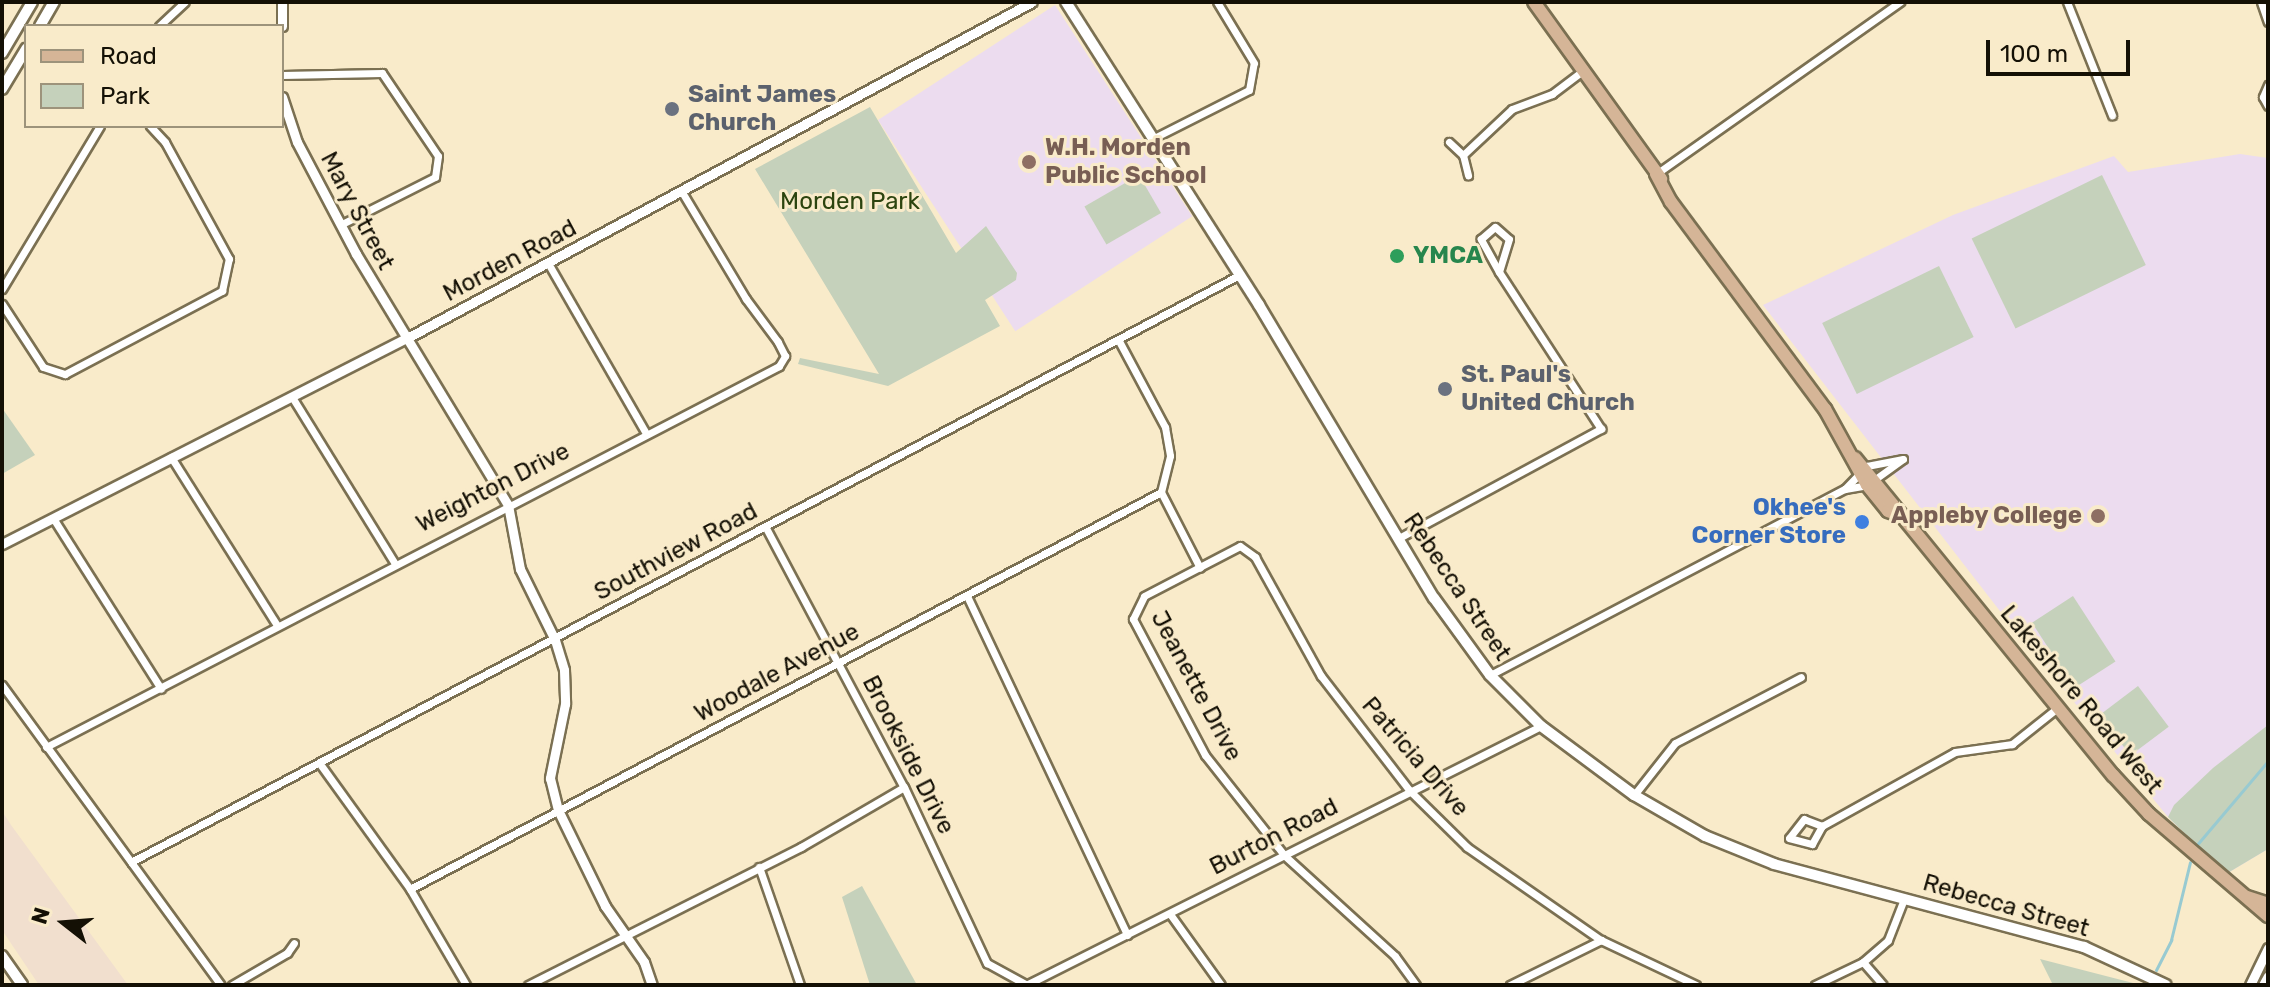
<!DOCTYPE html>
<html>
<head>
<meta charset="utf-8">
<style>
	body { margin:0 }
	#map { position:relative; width:2270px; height:987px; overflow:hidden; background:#f9ebca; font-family:Rubik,sans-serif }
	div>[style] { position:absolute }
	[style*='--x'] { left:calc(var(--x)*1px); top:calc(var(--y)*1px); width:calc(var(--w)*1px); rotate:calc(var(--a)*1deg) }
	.industrial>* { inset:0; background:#f1dfce }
	.education>* { inset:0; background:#ecdcef; transform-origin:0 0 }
	.green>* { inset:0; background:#c5d1bb; transform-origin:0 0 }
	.stream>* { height:3px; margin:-1.5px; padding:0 1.5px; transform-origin:1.5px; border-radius:1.5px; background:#98cad1 }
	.roads { filter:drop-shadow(2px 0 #7b7052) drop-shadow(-2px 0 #7b7052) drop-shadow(0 2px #7b7052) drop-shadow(0 -2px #7b7052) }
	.minor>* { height:7px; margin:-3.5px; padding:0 3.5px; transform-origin:3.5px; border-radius:3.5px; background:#fff }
	.tertiary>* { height:9px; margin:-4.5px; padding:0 4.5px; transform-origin:4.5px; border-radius:4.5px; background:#fff }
	.secondary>* { height:10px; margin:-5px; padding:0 5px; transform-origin:5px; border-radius:5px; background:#fff }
	.primary>* { height:12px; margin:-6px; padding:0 6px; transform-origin:6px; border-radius:6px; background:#d5b597 }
	.dots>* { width:22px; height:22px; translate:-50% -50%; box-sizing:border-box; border:4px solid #f9ebca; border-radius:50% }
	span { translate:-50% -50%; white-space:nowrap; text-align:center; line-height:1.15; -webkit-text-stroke:6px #f9ebca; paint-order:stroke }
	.worship-label { font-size:24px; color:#5b616d; font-weight:700 }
	.left { translate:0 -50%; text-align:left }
	.education-label { font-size:24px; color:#785e54; font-weight:700 }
	.right { translate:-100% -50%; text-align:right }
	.park-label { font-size:24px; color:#2c440f }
	.street-label { font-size:24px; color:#141005 }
	.leisure-label { font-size:24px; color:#27864d; font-weight:700 }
	.shop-label { font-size:24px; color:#366cbe; font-weight:700 }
	.frame { position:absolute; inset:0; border:4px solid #141005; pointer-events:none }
	.legend { position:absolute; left:24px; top:24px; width:260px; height:104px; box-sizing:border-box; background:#f9ebca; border:2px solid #9d937b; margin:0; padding:10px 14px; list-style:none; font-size:24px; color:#141005 }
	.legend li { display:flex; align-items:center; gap:16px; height:40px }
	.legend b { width:40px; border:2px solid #9d937b }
	.north { position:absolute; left:24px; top:883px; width:80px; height:80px; -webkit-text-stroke:6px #f9ebca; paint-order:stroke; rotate:287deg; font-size:22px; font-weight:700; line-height:32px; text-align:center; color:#141005 }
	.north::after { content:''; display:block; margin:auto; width:28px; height:36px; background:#141005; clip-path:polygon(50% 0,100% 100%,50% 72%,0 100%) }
	.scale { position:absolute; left:1986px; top:40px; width:144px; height:36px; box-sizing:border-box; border:4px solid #141005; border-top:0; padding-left:10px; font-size:24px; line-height:28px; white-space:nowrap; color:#141005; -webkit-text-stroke:6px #f9ebca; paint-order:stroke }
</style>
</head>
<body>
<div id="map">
	<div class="industrial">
		<div style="clip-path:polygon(2px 811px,11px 825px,128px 985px,39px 985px,2px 930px)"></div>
	</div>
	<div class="education">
		<div style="left:1055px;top:5px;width:252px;height:211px;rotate:57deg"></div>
		<div style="clip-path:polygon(2240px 154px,2268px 158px,2268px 849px,2226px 874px,2168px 817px,2003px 615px,1763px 305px,1953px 215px,2114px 156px,2128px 172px)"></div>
	</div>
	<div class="green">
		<div style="clip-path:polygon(870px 107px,956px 253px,986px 226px,1017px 273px,1016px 280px,985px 300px,1000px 326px,888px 386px,798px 364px,800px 358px,879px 374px,755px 169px)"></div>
		<div style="left:1139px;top:175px;width:44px;height:63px;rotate:60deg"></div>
		<div style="left:2102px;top:175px;width:100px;height:145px;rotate:64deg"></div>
		<div style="left:1939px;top:266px;width:79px;height:130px;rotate:64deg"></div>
		<div style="clip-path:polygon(2px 408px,35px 455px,2px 474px)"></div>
		<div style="left:2073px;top:596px;width:78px;height:49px;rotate:57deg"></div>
		<div style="left:2138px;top:686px;width:51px;height:48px;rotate:53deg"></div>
		<div style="clip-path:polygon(2268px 725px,2268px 849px,2226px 874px,2168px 817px,2174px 805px,2213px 768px)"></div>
		<div style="clip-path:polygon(862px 886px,917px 985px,870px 985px,842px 897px)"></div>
		<div style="clip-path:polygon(2040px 959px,2133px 983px,2136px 985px,2053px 985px)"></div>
	</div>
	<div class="stream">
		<div style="--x:2195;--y:847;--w:113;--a:-49.7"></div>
		<div style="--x:2156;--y:970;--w:34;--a:-63"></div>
		<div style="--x:2171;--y:940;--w:80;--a:-76.3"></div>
	</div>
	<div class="roads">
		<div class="minor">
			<div style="--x:2067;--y:2;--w:122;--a:68.3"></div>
			<div style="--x:2261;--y:2;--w:21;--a:71"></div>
			<div style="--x:159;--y:26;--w:35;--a:-43"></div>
			<div style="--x:282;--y:75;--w:100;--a:-1.1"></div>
			<div style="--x:382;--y:73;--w:100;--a:56"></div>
			<div style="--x:438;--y:156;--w:21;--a:98"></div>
			<div style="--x:435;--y:177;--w:104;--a:153.2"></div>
			<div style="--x:2268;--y:85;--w:13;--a:113"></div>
			<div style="--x:2263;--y:97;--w:10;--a:61"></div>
			<div style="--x:1154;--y:138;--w:106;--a:-26.8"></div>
			<div style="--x:1249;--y:90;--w:27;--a:-80"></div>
			<div style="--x:1254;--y:63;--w:71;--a:-121.2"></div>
			<div style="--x:1449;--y:142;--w:19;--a:43"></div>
			<div style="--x:1463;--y:155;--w:21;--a:76"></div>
			<div style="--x:1463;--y:155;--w:67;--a:-43.2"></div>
			<div style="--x:1512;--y:109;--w:43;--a:-20.6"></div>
			<div style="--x:1552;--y:94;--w:39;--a:-37"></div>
			<div style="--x:1656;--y:174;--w:299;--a:-35.2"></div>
			<div style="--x:1495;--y:227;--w:18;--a:41"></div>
			<div style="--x:1509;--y:239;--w:34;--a:107"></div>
			<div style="--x:1499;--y:272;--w:38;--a:-119"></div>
			<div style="--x:1481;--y:239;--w:18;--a:-41"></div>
			<div style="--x:548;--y:263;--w:195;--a:60.1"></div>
			<div style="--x:2;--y:289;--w:190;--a:-59"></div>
			<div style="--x:2;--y:304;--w:75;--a:56.9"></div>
			<div style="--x:43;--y:367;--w:23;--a:18"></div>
			<div style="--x:65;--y:374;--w:178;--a:-27.9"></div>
			<div style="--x:222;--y:291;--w:33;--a:-78"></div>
			<div style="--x:229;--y:259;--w:133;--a:-118.7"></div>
			<div style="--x:165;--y:142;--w:22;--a:-133"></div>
			<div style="--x:1119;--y:341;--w:98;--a:61.9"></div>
			<div style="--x:1165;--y:427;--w:29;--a:80"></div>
			<div style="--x:1170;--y:456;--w:37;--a:104"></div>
			<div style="--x:1161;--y:492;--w:85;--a:62.8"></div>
			<div style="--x:292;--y:397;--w:194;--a:58.3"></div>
			<div style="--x:171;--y:457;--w:197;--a:57.8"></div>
			<div style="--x:53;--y:518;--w:202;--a:57.7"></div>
			<div style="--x:766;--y:528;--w:293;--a:62"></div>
			<div style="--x:904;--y:787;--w:195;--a:64.8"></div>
			<div style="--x:987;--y:963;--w:46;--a:28.8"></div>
			<div style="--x:1399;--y:538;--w:230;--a:-28.4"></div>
			<div style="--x:1601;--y:429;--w:187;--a:-123"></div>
			<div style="--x:967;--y:596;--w:375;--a:64.7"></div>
			<div style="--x:1490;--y:675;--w:401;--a:-27.7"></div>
			<div style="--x:1845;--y:489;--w:22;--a:-10"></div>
			<div style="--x:1867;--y:485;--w:44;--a:-35.8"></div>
			<div style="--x:1903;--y:459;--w:37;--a:169"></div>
			<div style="--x:1867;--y:466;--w:32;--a:134"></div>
			<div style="--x:2;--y:685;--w:371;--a:53.9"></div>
			<div style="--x:46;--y:747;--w:826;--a:-27.46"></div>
			<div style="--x:779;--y:366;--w:12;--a:-59"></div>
			<div style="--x:785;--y:356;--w:16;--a:-117"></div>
			<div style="--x:778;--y:342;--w:54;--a:-126.7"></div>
			<div style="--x:746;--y:299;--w:125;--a:-120.9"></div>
			<div style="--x:320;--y:764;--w:154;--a:54.2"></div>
			<div style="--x:410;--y:889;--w:111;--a:59.7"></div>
			<div style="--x:1634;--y:795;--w:66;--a:-51.7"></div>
			<div style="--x:1675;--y:743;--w:142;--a:-27.6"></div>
			<div style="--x:1822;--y:826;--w:19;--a:-159"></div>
			<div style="--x:1804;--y:819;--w:24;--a:128"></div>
			<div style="--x:1789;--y:838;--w:24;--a:15"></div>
			<div style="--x:1812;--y:844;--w:21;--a:-61"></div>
			<div style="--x:1822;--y:826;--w:152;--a:-29.1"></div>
			<div style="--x:1955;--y:752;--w:58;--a:-8"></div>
			<div style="--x:2012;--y:744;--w:56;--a:-38.5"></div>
			<div style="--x:131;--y:862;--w:1254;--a:-27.91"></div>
			<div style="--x:759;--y:867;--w:125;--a:70.8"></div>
			<div style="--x:410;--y:889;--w:849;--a:-27.86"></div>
			<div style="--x:1170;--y:914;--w:87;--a:54.3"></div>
			<div style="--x:1863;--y:962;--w:30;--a:49"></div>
			<div style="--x:232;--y:985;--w:64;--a:-30.2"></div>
			<div style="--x:287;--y:953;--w:12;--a:-55"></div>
			<div style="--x:528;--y:985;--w:306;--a:-26.8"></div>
			<div style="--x:801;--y:847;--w:119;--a:-30.2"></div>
			<div style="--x:1026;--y:985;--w:576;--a:-26.7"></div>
			<div style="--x:1416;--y:985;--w:36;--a:-126"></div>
			<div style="--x:1395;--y:956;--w:150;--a:-137.7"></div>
			<div style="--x:1284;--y:855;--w:127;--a:-128.3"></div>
			<div style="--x:1205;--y:755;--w:154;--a:-117.9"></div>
			<div style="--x:1133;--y:619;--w:25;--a:-64"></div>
			<div style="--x:1144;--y:596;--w:108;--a:-27.5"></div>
			<div style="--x:1240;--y:546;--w:19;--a:36"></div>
			<div style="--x:1255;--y:557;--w:136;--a:61"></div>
			<div style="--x:1321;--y:676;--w:144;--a:52.3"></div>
			<div style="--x:1409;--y:790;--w:81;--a:44.5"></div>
			<div style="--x:1467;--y:847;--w:163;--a:34.8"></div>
			<div style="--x:1601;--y:940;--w:105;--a:25.3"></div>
			<div style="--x:1510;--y:985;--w:102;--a:-26.3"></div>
			<div style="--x:1815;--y:985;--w:53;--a:-25.6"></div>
			<div style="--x:1863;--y:962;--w:33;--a:-41"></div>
			<div style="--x:1888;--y:940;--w:44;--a:-68.7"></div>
		</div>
		<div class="tertiary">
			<div style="--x:282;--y:26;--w:24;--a:-90"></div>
			<div style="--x:282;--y:97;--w:47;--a:71.6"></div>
			<div style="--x:297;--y:142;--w:127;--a:62.2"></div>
			<div style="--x:356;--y:254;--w:293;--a:58.8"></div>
			<div style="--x:508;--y:505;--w:65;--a:79.4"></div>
			<div style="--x:520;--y:569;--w:79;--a:63.8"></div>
			<div style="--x:555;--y:640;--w:31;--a:73"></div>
			<div style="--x:564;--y:670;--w:34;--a:88"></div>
			<div style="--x:565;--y:704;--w:76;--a:101.5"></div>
			<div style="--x:550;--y:778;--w:33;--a:76"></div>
			<div style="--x:558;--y:810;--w:107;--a:63.9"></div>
			<div style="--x:605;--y:906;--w:68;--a:55.1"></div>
			<div style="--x:644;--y:962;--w:24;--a:71"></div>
			<div style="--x:2;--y:544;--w:457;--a:-27"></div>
			<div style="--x:409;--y:337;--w:707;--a:-28.27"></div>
			<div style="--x:2250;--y:985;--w:41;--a:-64.1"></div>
			<div style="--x:2263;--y:985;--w:10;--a:-61"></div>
		</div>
		<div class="secondary">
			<div style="--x:1066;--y:2;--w:359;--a:57.5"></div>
			<div style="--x:1259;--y:305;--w:341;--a:59.2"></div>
			<div style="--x:1434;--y:598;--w:95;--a:54"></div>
			<div style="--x:1490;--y:675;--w:72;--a:45"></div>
			<div style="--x:1541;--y:726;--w:116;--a:36.6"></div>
			<div style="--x:1634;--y:795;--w:82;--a:30"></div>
			<div style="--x:1705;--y:836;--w:74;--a:22.1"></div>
			<div style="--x:1774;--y:864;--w:321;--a:15"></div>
			<div style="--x:2084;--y:947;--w:90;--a:24.9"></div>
			<div style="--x:40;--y:26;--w:28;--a:-60"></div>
			<div style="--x:2;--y:53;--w:59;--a:-59.5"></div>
			<div style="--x:2;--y:89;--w:47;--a:-59"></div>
			<div style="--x:2;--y:956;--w:35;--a:55"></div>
		</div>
		<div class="primary">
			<div style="--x:1534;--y:2;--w:218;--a:54.3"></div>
			<div style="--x:1656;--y:174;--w:32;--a:62"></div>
			<div style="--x:1671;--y:202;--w:258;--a:53.4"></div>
			<div style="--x:1825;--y:409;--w:87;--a:61.1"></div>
			<div style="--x:1867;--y:485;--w:33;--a:51"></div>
			<div style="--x:1888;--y:511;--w:12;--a:20"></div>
			<div style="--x:1855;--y:458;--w:409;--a:50.9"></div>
			<div style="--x:2113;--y:775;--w:53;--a:47.3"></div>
			<div style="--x:2149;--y:814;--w:157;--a:40.6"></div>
			<div style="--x:2247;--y:897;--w:22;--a:18"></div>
		</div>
	</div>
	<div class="dots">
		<div style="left:672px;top:109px;background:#6b7280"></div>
		<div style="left:1029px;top:162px;background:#8d6e63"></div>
		<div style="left:1397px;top:256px;background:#2e9e5b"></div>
		<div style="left:1445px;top:389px;background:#6b7280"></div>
		<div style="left:2098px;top:516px;background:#8d6e63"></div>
		<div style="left:1862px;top:522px;background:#3f7fe0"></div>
	</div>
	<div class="worship-label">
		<span class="left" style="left:688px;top:109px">Saint James<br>Church</span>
		<span class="left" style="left:1461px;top:389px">St. Paul's<br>United Church</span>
	</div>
	<div class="education-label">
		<span class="left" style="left:1045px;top:162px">W.H. Morden<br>Public School</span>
		<span class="right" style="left:2082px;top:516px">Appleby College</span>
	</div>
	<div class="park-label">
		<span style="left:850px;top:202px">Morden Park</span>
	</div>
	<div class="street-label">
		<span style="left:357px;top:211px;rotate:62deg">Mary Street</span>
		<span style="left:510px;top:261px;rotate:-28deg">Morden Road</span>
		<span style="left:493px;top:488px;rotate:-27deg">Weighton Drive</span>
		<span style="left:676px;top:552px;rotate:-28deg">Southview Road</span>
		<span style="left:1457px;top:587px;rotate:56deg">Rebecca Street</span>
		<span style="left:777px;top:673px;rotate:-28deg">Woodale Avenue</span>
		<span style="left:1196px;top:686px;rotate:62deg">Jeanette Drive</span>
		<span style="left:2081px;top:700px;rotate:50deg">Lakeshore Road West</span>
		<span style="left:908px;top:755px;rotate:63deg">Brookside Drive</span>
		<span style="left:1415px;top:757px;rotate:49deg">Patricia Drive</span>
		<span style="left:1274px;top:837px;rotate:-27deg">Burton Road</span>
		<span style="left:2006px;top:906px;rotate:16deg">Rebecca Street</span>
	</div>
	<div class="leisure-label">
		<span class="left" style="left:1413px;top:256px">YMCA</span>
	</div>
	<div class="shop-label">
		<span class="right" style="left:1846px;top:522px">Okhee's<br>Corner Store</span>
	</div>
	<div class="frame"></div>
	<ul class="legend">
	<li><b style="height:10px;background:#d5b597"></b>Road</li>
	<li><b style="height:22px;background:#c5d1bb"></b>Park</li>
	</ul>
	<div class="north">N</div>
	<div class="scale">100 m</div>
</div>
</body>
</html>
